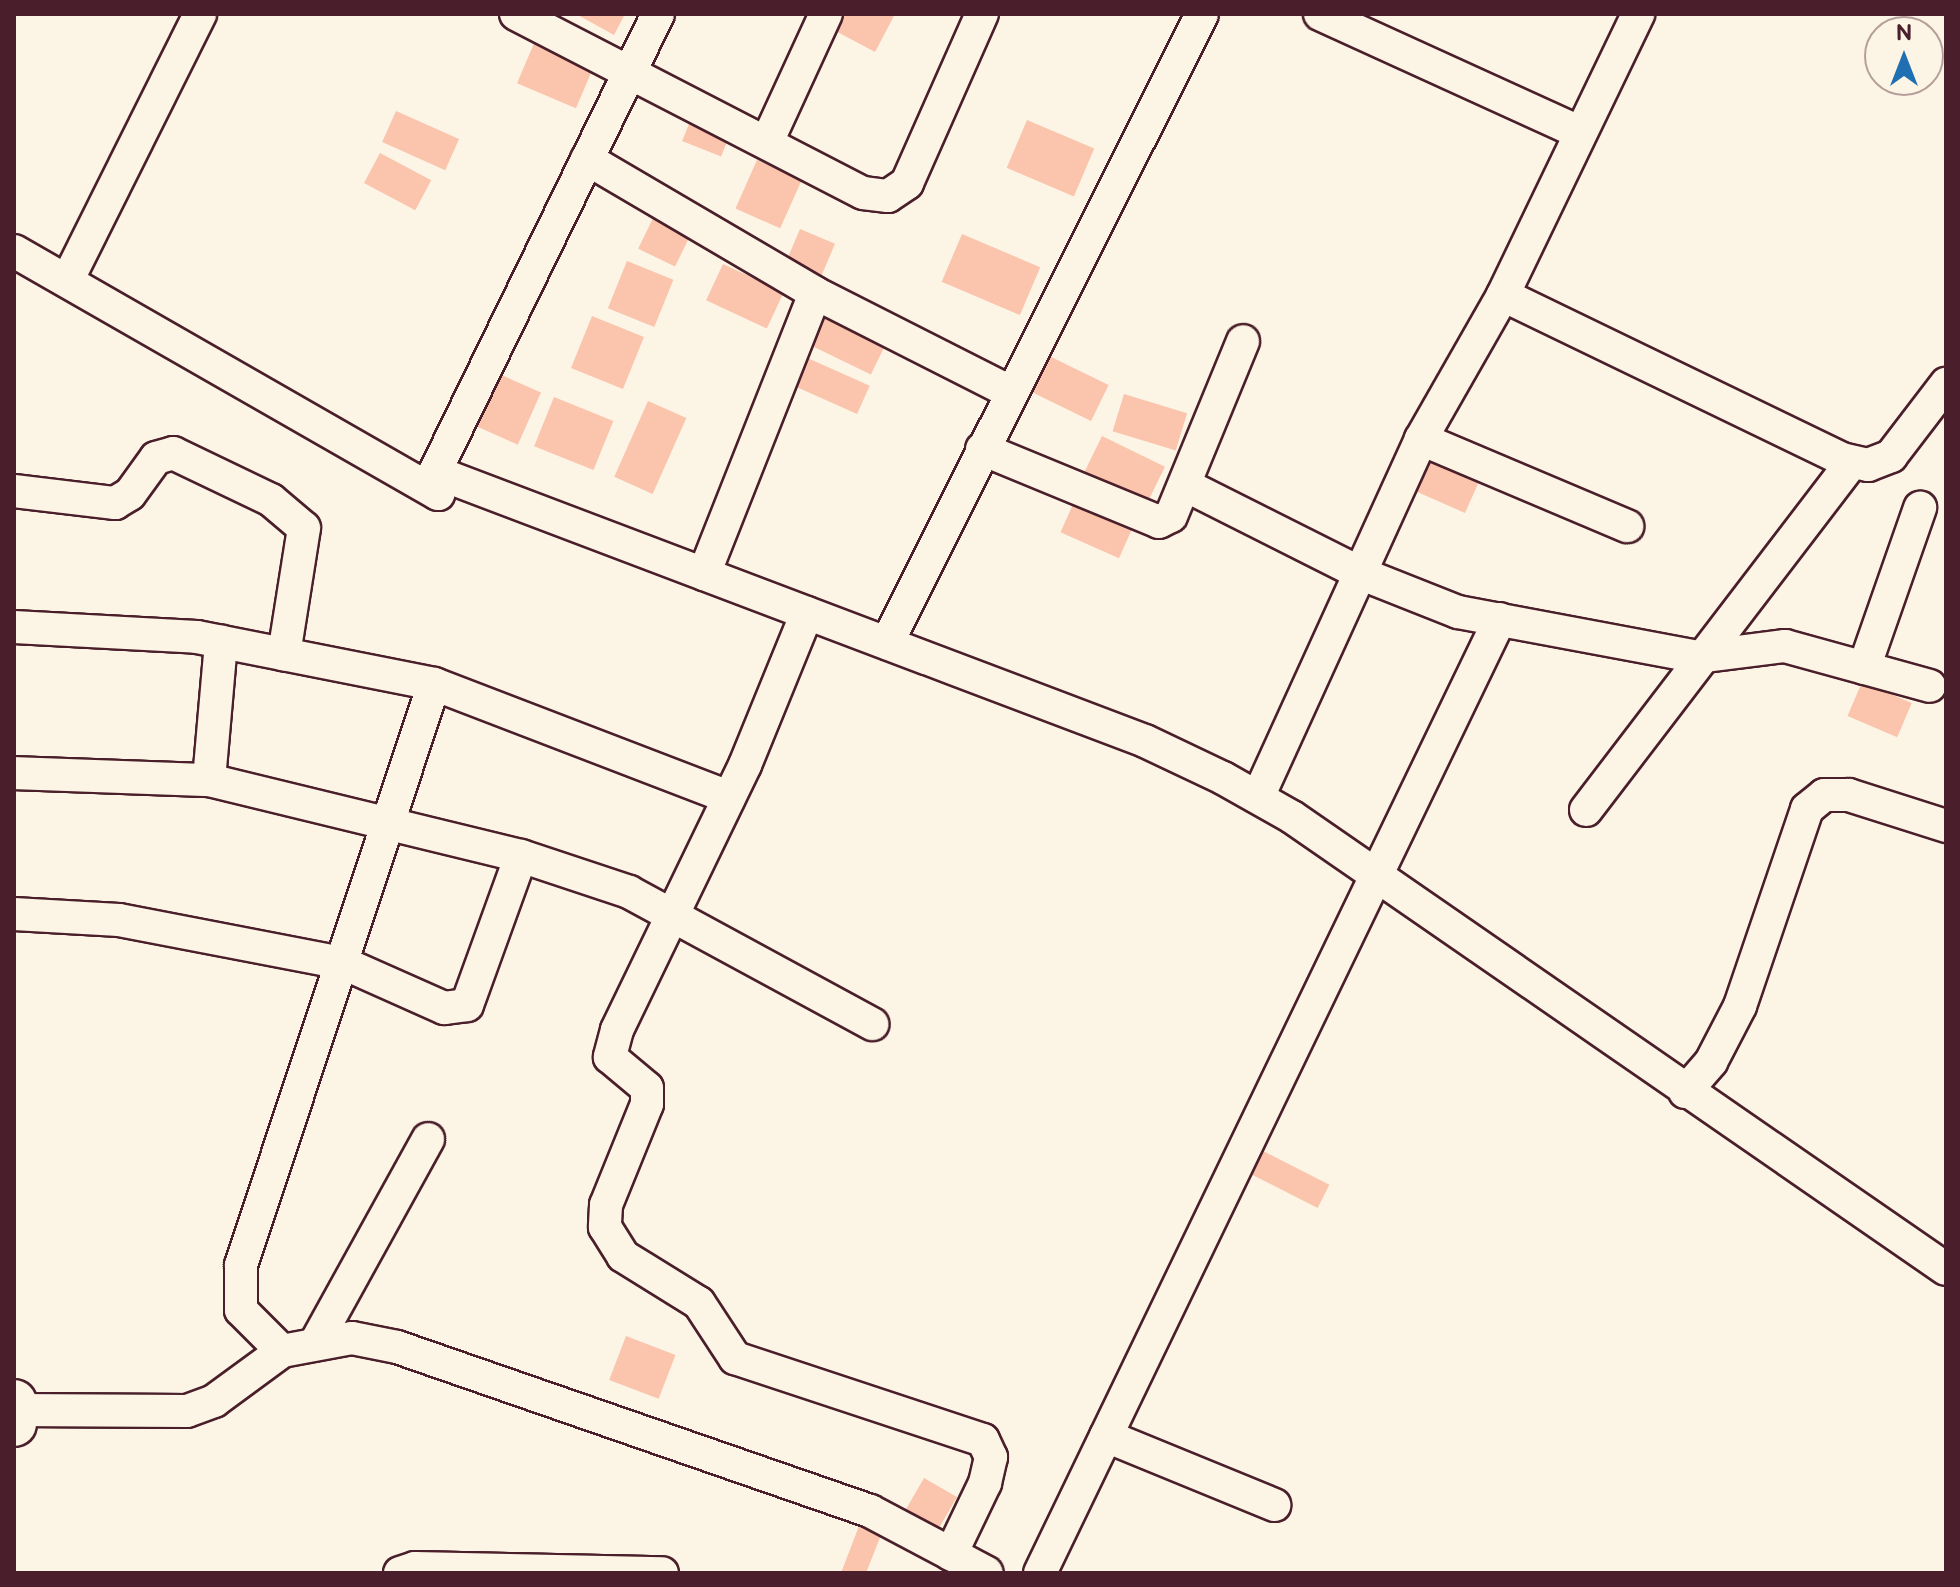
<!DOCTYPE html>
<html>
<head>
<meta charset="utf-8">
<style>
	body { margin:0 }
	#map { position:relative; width:1960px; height:1587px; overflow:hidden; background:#fcf5e5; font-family:"Balsamiq Sans",sans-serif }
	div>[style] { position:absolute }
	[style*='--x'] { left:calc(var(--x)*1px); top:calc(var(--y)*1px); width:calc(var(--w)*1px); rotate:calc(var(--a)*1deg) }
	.building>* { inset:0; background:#fac4ad; transform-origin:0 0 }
	.roads { filter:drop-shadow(2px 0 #4a1f2b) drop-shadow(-2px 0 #4a1f2b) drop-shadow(0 2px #4a1f2b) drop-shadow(0 -2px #4a1f2b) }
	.minor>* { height:32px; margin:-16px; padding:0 16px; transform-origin:16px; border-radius:16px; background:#fcf5e5 }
	.primary>* { height:44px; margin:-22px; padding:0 22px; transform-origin:22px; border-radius:22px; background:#fcf5e5 }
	span { translate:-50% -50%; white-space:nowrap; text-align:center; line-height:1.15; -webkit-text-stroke:6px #fcf5e5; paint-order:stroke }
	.frame { position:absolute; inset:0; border:16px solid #4a1f2b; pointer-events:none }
	.north { position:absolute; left:1864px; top:16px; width:80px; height:80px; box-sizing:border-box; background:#fcf5e5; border:2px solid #b59f9b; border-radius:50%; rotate:0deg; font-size:22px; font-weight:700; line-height:32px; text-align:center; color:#4a1f2b }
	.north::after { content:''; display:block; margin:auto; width:28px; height:36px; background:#1f6fb2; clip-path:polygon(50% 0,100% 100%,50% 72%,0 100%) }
</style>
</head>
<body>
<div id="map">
	<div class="building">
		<div style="clip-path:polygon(576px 14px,625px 14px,614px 35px)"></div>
		<div style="clip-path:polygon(838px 14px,895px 14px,875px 52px,830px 28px)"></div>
		<div style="left:535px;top:41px;width:64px;height:46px;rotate:23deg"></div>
		<div style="left:396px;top:111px;width:69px;height:34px;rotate:24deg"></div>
		<div style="left:693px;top:114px;width:42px;height:29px;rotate:22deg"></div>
		<div style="left:1027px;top:120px;width:73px;height:52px;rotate:23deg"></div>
		<div style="left:380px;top:153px;width:58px;height:34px;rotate:28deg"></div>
		<div style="left:757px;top:160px;width:49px;height:53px;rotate:24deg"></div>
		<div style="left:657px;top:210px;width:41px;height:43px;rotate:26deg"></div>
		<div style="left:800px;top:229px;width:38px;height:42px;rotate:23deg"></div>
		<div style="left:962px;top:234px;width:85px;height:52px;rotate:23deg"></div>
		<div style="left:627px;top:261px;width:50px;height:51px;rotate:22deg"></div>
		<div style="left:723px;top:264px;width:67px;height:40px;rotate:25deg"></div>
		<div style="left:592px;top:316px;width:56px;height:56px;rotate:22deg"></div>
		<div style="left:826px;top:316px;width:66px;height:33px;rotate:26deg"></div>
		<div style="left:1043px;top:353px;width:73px;height:40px;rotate:26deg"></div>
		<div style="left:803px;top:356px;width:73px;height:31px;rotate:24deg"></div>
		<div style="left:488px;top:369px;width:58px;height:57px;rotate:24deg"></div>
		<div style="left:1124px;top:394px;width:66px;height:39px;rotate:17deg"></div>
		<div style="left:554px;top:397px;width:64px;height:53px;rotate:22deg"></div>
		<div style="left:648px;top:401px;width:42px;height:83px;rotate:24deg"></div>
		<div style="left:1102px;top:436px;width:70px;height:49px;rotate:26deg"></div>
		<div style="left:1426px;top:453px;width:60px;height:39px;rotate:24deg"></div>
		<div style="left:1078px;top:493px;width:64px;height:43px;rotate:24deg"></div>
		<div style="left:1862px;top:682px;width:54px;height:37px;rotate:23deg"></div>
		<div style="left:1259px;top:1149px;width:79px;height:26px;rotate:27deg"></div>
		<div style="left:626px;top:1336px;width:53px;height:47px;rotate:21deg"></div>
		<div style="left:924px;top:1478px;width:38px;height:50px;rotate:30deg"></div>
		<div style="clip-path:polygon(859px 1526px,881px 1535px,866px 1573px,841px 1573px)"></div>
	</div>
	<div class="roads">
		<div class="minor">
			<div style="--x:516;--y:14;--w:390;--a:27.3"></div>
			<div style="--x:863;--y:193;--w:25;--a:7"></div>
			<div style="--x:888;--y:196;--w:23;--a:-34"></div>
			<div style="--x:907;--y:183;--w:185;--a:-66.1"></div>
			<div style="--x:1320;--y:14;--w:282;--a:24.5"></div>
			<div style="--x:767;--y:142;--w:141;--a:-65.3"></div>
			<div style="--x:587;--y:159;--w:264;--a:30.4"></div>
			<div style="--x:815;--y:293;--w:219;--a:26.9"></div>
			<div style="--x:14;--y:251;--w:489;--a:29.8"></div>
			<div style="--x:438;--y:494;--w:22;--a:-98"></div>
			<div style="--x:435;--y:472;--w:759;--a:20.75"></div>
			<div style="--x:1145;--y:741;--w:86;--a:25.4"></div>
			<div style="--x:1223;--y:778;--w:79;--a:29.5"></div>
			<div style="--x:1292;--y:817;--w:795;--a:34.65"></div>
			<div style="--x:68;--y:279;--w:296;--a:-63.5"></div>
			<div style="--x:1503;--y:295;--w:377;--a:25.8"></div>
			<div style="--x:1842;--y:459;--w:27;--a:13"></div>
			<div style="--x:1868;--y:465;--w:25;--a:-21"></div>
			<div style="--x:1891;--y:456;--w:91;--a:-52.6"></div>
			<div style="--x:1421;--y:439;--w:224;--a:22.9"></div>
			<div style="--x:982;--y:449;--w:191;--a:22.4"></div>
			<div style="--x:1159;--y:522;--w:13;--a:-27"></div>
			<div style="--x:1171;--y:516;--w:189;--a:-67.6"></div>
			<div style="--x:435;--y:472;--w:509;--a:-64.04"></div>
			<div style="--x:1185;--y:485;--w:198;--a:26.7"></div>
			<div style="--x:1362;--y:574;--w:103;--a:21.6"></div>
			<div style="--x:1458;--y:612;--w:244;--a:10.6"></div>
			<div style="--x:1698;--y:657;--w:88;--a:-7.2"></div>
			<div style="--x:1785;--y:646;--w:150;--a:15.4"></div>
			<div style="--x:14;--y:491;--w:102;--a:6.8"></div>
			<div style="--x:115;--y:503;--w:17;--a:-31"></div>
			<div style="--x:130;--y:494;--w:44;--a:-54.2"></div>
			<div style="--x:156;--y:458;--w:18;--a:-16"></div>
			<div style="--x:173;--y:453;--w:109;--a:25.6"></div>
			<div style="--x:271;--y:500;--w:43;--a:40.3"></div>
			<div style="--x:304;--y:528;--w:128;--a:99"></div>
			<div style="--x:704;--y:574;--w:302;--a:-68.4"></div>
			<div style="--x:807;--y:613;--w:164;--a:112.2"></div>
			<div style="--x:745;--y:765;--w:294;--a:115.8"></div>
			<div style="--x:617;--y:1030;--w:28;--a:105"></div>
			<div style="--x:610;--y:1057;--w:48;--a:40"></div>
			<div style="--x:647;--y:1088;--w:16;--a:90"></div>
			<div style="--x:647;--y:1104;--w:109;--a:112.1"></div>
			<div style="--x:606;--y:1205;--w:22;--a:93"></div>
			<div style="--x:605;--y:1227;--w:34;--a:58"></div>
			<div style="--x:623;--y:1256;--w:89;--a:31.7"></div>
			<div style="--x:699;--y:1303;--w:66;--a:56.8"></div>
			<div style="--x:735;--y:1358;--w:261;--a:18.3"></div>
			<div style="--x:983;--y:1440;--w:19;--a:65"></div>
			<div style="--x:991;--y:1457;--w:27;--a:103"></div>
			<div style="--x:985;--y:1483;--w:79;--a:115.6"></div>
			<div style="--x:14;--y:627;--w:183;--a:3.1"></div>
			<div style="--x:197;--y:637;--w:242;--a:11.2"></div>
			<div style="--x:434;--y:684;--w:316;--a:21"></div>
			<div style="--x:887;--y:643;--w:703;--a:-63.4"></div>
			<div style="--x:1864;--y:668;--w:170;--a:-70.7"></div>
			<div style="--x:14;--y:773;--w:195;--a:2.1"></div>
			<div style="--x:209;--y:780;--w:321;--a:13.7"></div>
			<div style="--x:521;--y:856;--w:114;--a:18.4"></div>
			<div style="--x:629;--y:892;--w:277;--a:28.5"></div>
			<div style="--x:209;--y:780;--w:139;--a:-85"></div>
			<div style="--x:1258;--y:797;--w:393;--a:-65.5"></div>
			<div style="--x:1421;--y:439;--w:166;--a:-60.3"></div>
			<div style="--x:1503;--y:295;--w:312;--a:-64.3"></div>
			<div style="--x:1586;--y:810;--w:438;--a:-52.6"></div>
			<div style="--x:14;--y:914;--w:105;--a:3.3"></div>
			<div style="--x:119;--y:920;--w:228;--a:10.9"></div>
			<div style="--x:343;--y:963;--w:111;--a:24"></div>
			<div style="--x:444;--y:1008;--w:23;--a:-7"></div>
			<div style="--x:467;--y:1005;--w:158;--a:-70.1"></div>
			<div style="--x:1685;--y:1092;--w:40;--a:-49"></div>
			<div style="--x:1711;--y:1062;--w:63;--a:-62.6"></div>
			<div style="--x:1740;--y:1006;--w:208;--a:-71.2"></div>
			<div style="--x:1807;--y:809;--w:22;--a:-39"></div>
			<div style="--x:1824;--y:795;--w:25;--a:0"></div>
			<div style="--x:1849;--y:795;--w:102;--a:17.7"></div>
			<div style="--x:315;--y:1344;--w:234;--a:-61.1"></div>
			<div style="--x:282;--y:1351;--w:58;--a:-135"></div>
			<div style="--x:241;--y:1310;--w:45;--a:-90"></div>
			<div style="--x:241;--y:1265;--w:612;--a:-71.62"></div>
			<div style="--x:14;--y:1410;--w:173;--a:0.3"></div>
			<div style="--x:187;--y:1411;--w:29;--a:-20"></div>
			<div style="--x:214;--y:1401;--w:84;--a:-36.3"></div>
			<div style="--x:282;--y:1351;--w:71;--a:-10.5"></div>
			<div style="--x:352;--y:1338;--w:46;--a:11.3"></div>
			<div style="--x:397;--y:1347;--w:501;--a:19.12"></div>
			<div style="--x:870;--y:1511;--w:132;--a:27.9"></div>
			<div style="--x:1106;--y:1436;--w:182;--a:22.3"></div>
			<div style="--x:400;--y:1573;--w:16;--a:-18"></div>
			<div style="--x:415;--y:1568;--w:247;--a:1.2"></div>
			<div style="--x:1040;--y:1573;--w:1059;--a:-64.26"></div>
		</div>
		<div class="primary">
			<div style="--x:14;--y:1402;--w:22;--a:90"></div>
		</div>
	</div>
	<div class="frame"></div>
	<div class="north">N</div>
</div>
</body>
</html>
